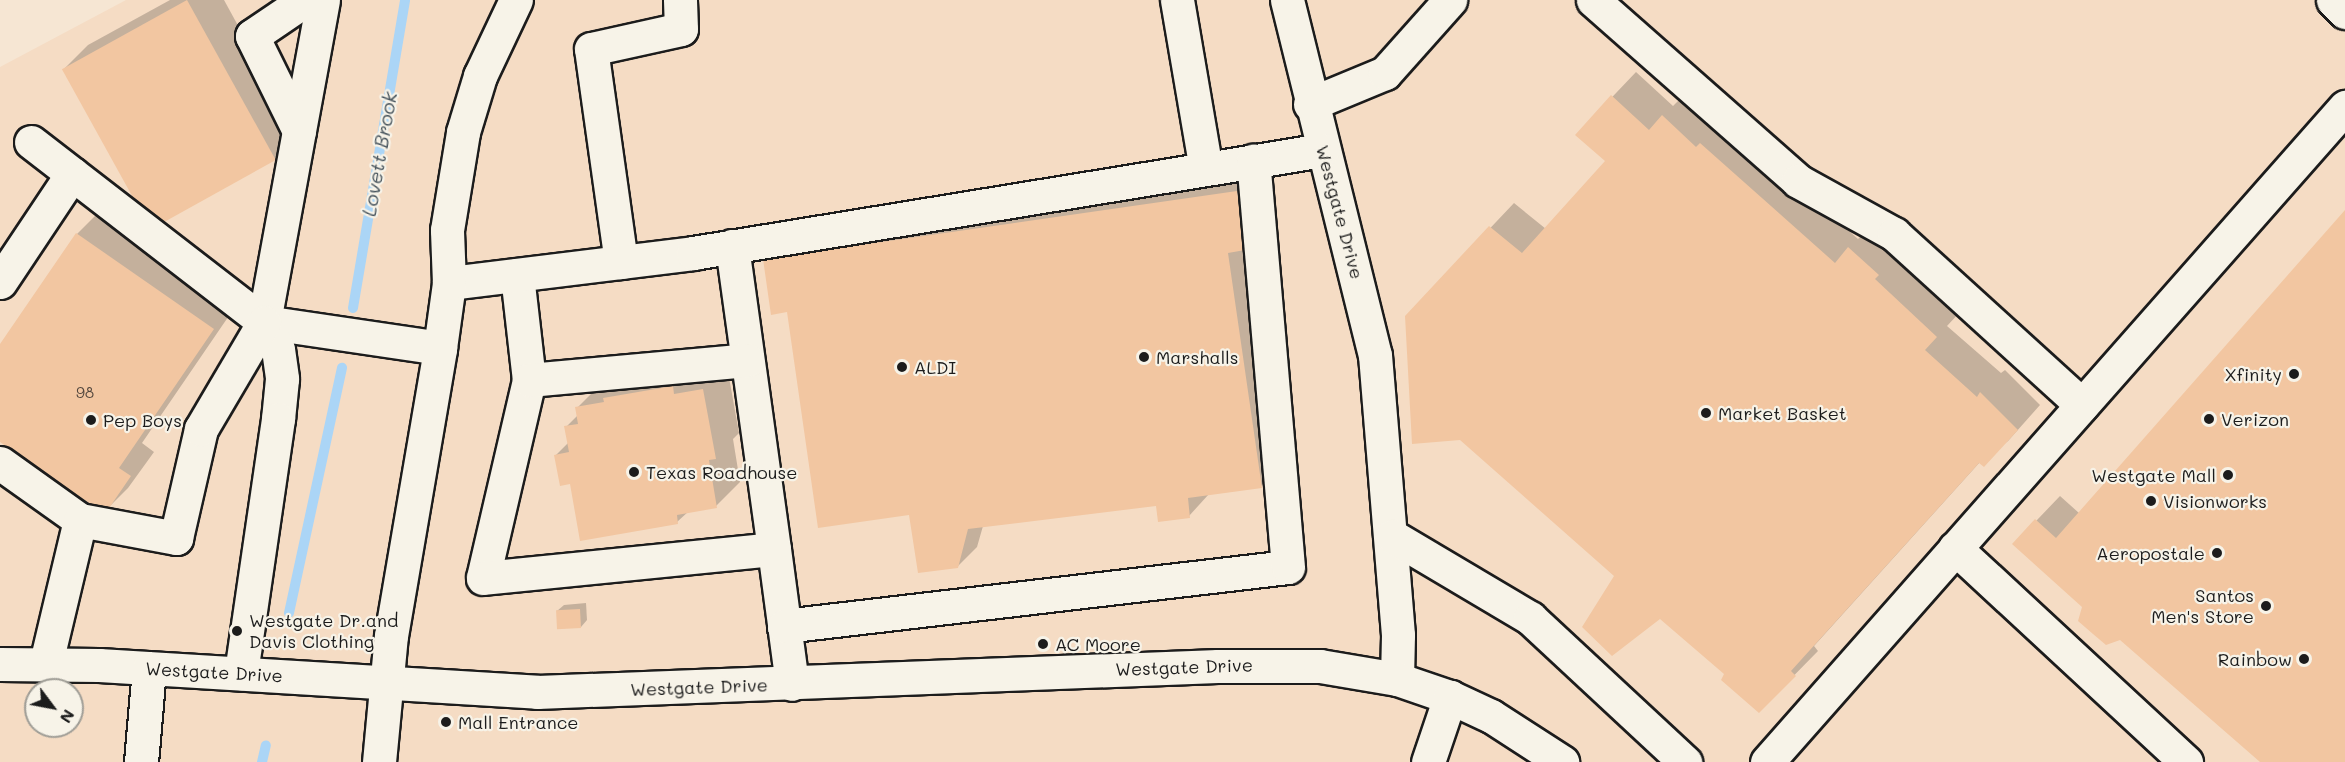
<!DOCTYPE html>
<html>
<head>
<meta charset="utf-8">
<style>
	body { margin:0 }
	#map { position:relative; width:2345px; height:762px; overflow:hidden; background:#f6e6d3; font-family:Mali,sans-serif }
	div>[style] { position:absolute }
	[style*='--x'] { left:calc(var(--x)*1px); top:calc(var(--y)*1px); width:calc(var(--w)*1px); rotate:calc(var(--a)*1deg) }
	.built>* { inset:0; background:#f5dcc4 }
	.shadow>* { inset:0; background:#0003 }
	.stream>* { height:10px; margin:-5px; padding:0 5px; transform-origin:5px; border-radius:5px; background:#abd5f6 }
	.building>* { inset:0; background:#f2c6a1; transform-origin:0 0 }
	.roads { filter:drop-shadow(2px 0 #1c1c1c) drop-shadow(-2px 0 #1c1c1c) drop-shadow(0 2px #1c1c1c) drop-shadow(0 -2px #1c1c1c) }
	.minor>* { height:33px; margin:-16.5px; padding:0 16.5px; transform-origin:16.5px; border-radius:16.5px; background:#f7f3e8 }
	.dots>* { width:16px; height:16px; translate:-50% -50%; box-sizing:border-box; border:3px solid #f7f3e8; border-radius:50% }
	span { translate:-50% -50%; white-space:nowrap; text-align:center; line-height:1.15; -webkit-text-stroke:4.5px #f7f3e8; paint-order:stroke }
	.number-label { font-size:15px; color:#52463d }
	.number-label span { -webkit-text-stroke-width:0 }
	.street-label { font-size:18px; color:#1c1c1c }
	.poi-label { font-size:18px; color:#1c1c1c }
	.left { translate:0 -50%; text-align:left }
	.right { translate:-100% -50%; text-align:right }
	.water-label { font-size:20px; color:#47545d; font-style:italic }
	.north { position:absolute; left:24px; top:678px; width:60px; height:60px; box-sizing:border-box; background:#f7f3e8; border:2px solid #9f9d96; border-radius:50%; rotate:122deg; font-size:16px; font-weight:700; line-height:24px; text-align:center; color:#1c1c1c }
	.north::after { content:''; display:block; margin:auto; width:21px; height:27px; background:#1c1c1c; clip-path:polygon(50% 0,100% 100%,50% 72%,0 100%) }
</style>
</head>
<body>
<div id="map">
	<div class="built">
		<div style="clip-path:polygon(evenodd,126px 0,2345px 0,2345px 762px,0 762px,0 67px,126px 0,36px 690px,72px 690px,72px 726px,36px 726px,36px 690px)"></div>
	</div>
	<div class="shadow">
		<div style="clip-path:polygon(170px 0,224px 0,298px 135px,274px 159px,64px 69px,88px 45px)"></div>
		<div style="clip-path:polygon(1636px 72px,1673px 106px,1687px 92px,1725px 120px,1858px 239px,1873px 224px,1960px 312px,1947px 326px,2001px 373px,2005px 370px,2040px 405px,2008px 441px,1980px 462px,1814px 646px,1818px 651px,1759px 711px,1407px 316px,1514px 203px,1546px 229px,1607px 161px,1577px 134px)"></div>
		<div style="clip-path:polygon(1256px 172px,1281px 467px,1261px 486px,1209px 494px,1189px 516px,1157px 504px,983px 526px,977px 547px,957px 567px,910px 513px,789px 310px,764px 260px,784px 240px)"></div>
		<div style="clip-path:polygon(101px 210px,237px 304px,142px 443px,154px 452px,128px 488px,104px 512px,0 440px,0 346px,77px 234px)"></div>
		<div style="clip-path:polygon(2345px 212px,2345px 762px,2263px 762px,2014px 544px,2060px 496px,2079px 513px)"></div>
		<div style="clip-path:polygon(727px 366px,739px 433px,733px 439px,740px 482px,716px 506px,689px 511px,677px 522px,572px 482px,556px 455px,568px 443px,566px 427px,578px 415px,577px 408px,601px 384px)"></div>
		<div style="clip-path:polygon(586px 603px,587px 620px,581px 627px,557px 611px,564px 605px)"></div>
	</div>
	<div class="stream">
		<div style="--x:353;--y:308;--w:312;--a:-80.4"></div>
		<div style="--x:289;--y:613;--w:251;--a:-77.8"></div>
		<div style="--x:262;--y:762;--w:17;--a:-77"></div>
	</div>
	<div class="building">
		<div style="left:187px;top:0;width:183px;height:143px;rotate:61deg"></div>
		<div style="clip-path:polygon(1611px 95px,1649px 130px,1662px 115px,1696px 147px,1700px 143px,1835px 263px,1848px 247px,1879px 275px,1875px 279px,1937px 337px,1925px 350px,1977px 397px,1980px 392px,2018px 430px,1984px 467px,1979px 463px,1791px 671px,1796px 676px,1759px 713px,1721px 680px,1724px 674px,1660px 619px,1612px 656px,1582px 627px,1614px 576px,1460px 440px,1412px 444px,1405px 316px,1489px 226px,1522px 253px,1605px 161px,1575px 135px)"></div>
		<div style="clip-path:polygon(1237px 191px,1245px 250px,1228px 253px,1262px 488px,1188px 498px,1190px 518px,1158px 522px,1156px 506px,968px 529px,958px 568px,918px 573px,909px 515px,818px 528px,787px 312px,771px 315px,763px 259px)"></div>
		<div style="clip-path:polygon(2345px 210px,2345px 762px,2260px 762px,2120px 640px,2106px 645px,2093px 634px,2078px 621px,2082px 607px,2012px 544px,2035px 519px,2056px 538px)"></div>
		<div style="clip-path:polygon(76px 233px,214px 329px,119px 468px,131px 476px,105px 514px,0 442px,0 344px)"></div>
		<div style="clip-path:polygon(673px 386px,674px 394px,703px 389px,716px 459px,709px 460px,717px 508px,677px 515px,678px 524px,580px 541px,570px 484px,560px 486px,554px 455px,569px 452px,564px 426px,578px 424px,575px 407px,604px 402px,603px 398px)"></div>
		<div style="left:580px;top:609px;width:19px;height:24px;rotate:87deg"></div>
	</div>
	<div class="roads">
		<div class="minor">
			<div style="--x:323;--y:0;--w:327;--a:100.4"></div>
			<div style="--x:264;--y:322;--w:178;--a:8.4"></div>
			<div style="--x:1177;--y:0;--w:171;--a:80.3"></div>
			<div style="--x:1287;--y:0;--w:366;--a:76.1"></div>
			<div style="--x:1375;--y:355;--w:281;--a:85.3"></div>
			<div style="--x:1398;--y:635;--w:44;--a:91.3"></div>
			<div style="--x:1593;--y:0;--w:273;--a:41.4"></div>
			<div style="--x:1798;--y:181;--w:110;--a:28.9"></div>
			<div style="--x:1894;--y:234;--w:254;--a:42.3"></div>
			<div style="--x:2333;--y:0;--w:17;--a:45"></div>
			<div style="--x:1310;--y:104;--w:81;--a:-22.5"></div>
			<div style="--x:1385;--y:73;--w:98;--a:-48.3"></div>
			<div style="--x:299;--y:131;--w:106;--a:-116.3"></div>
			<div style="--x:252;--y:36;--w:64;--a:-34.2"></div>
			<div style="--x:31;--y:142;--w:294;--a:37.7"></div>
			<div style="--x:264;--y:322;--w:30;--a:63"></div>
			<div style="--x:278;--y:349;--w:30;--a:82"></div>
			<div style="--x:282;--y:379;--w:40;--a:95.7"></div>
			<div style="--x:278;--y:419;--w:257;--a:98.3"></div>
			<div style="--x:621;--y:262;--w:215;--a:-98"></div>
			<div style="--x:591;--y:49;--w:92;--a:-12.5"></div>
			<div style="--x:681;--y:29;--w:29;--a:-92"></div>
			<div style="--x:517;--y:275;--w:106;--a:83.5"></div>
			<div style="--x:529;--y:380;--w:203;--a:103.1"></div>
			<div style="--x:483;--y:578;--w:292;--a:-5.7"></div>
			<div style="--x:774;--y:549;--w:306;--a:-97.9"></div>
			<div style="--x:0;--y:282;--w:130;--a:-56.3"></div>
			<div style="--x:449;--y:283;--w:246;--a:-7"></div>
			<div style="--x:693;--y:253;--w:638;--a:-9.29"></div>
			<div style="--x:529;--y:380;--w:219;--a:-5.2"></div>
			<div style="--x:0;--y:463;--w:98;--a:35.5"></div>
			<div style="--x:80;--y:520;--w:147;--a:103.4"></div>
			<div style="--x:80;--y:520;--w:98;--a:10.6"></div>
			<div style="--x:176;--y:538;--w:112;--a:-77.1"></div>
			<div style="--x:201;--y:429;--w:124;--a:-59.5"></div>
			<div style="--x:1392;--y:536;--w:161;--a:30.7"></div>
			<div style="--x:1530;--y:618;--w:212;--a:42.9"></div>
			<div style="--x:1955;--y:548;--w:315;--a:42.8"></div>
			<div style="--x:774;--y:549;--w:136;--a:82.4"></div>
			<div style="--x:784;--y:626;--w:507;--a:-6.68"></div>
			<div style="--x:1288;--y:567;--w:408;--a:-94.9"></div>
			<div style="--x:0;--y:664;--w:99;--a:0.6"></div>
			<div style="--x:99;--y:665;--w:439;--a:3.5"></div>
			<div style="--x:537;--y:692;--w:681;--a:-2.19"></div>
			<div style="--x:1218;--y:666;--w:102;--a:0"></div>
			<div style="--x:1320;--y:666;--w:78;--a:9.6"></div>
			<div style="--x:1397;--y:679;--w:56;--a:18.8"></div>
			<div style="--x:1450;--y:697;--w:45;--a:24.9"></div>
			<div style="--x:1491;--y:716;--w:85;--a:32.9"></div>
			<div style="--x:141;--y:762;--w:94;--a:-85.1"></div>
			<div style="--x:379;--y:762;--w:127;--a:-84.6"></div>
			<div style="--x:391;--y:636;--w:292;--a:-80.3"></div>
			<div style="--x:440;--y:348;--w:66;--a:-82.1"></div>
			<div style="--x:449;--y:283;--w:53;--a:-92.2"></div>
			<div style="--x:447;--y:230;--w:99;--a:-80.7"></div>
			<div style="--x:463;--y:132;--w:59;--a:-73.1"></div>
			<div style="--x:480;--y:76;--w:84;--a:-64.7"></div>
			<div style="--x:1428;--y:762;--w:69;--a:-71.3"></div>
			<div style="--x:1767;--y:762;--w:874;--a:-48.57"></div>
		</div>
	</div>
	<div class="dots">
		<div style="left:1144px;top:357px;background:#1c1c1c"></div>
		<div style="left:902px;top:367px;background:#1c1c1c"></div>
		<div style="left:2294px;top:374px;background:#1c1c1c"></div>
		<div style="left:1706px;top:413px;background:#1c1c1c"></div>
		<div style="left:2209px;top:419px;background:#1c1c1c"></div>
		<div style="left:91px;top:420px;background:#1c1c1c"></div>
		<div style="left:634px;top:472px;background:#1c1c1c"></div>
		<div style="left:2228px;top:475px;background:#1c1c1c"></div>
		<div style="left:2151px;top:501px;background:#1c1c1c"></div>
		<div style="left:2217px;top:553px;background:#1c1c1c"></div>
		<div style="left:2266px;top:606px;background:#1c1c1c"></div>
		<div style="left:237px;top:631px;background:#1c1c1c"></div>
		<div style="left:1043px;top:644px;background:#1c1c1c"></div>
		<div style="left:2304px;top:659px;background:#1c1c1c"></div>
		<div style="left:446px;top:722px;background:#1c1c1c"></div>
	</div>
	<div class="number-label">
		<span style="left:85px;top:393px">98</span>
	</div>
	<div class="street-label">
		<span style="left:1340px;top:212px;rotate:75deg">Westgate Drive</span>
		<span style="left:1184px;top:667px;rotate:-2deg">Westgate Drive</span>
		<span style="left:214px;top:672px;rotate:3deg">Westgate Drive</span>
		<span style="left:699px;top:687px;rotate:-2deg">Westgate Drive</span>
	</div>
	<div class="poi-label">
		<span class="left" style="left:1156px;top:357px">Marshalls</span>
		<span class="left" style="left:914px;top:367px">ALDI</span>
		<span class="right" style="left:2282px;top:374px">Xfinity</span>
		<span class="left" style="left:1718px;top:413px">Market Basket</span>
		<span class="left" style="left:2221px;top:419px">Verizon</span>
		<span class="left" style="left:103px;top:420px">Pep Boys</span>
		<span class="left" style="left:646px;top:472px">Texas Roadhouse</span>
		<span class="right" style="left:2216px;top:475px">Westgate Mall</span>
		<span class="left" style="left:2163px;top:501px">Visionworks</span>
		<span class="right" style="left:2205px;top:553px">Aeropostale</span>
		<span class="right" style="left:2254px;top:606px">Santos<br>Men's Store</span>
		<span class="left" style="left:249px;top:631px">Westgate Dr.and<br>Davis Clothing</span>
		<span class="left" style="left:1055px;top:644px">AC Moore</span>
		<span class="right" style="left:2292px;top:659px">Rainbow</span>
		<span class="left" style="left:458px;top:722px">Mall Entrance</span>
	</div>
	<div class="water-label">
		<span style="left:379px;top:154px;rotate:-80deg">Lovett Brook</span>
	</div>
	<div class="north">N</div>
</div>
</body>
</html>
